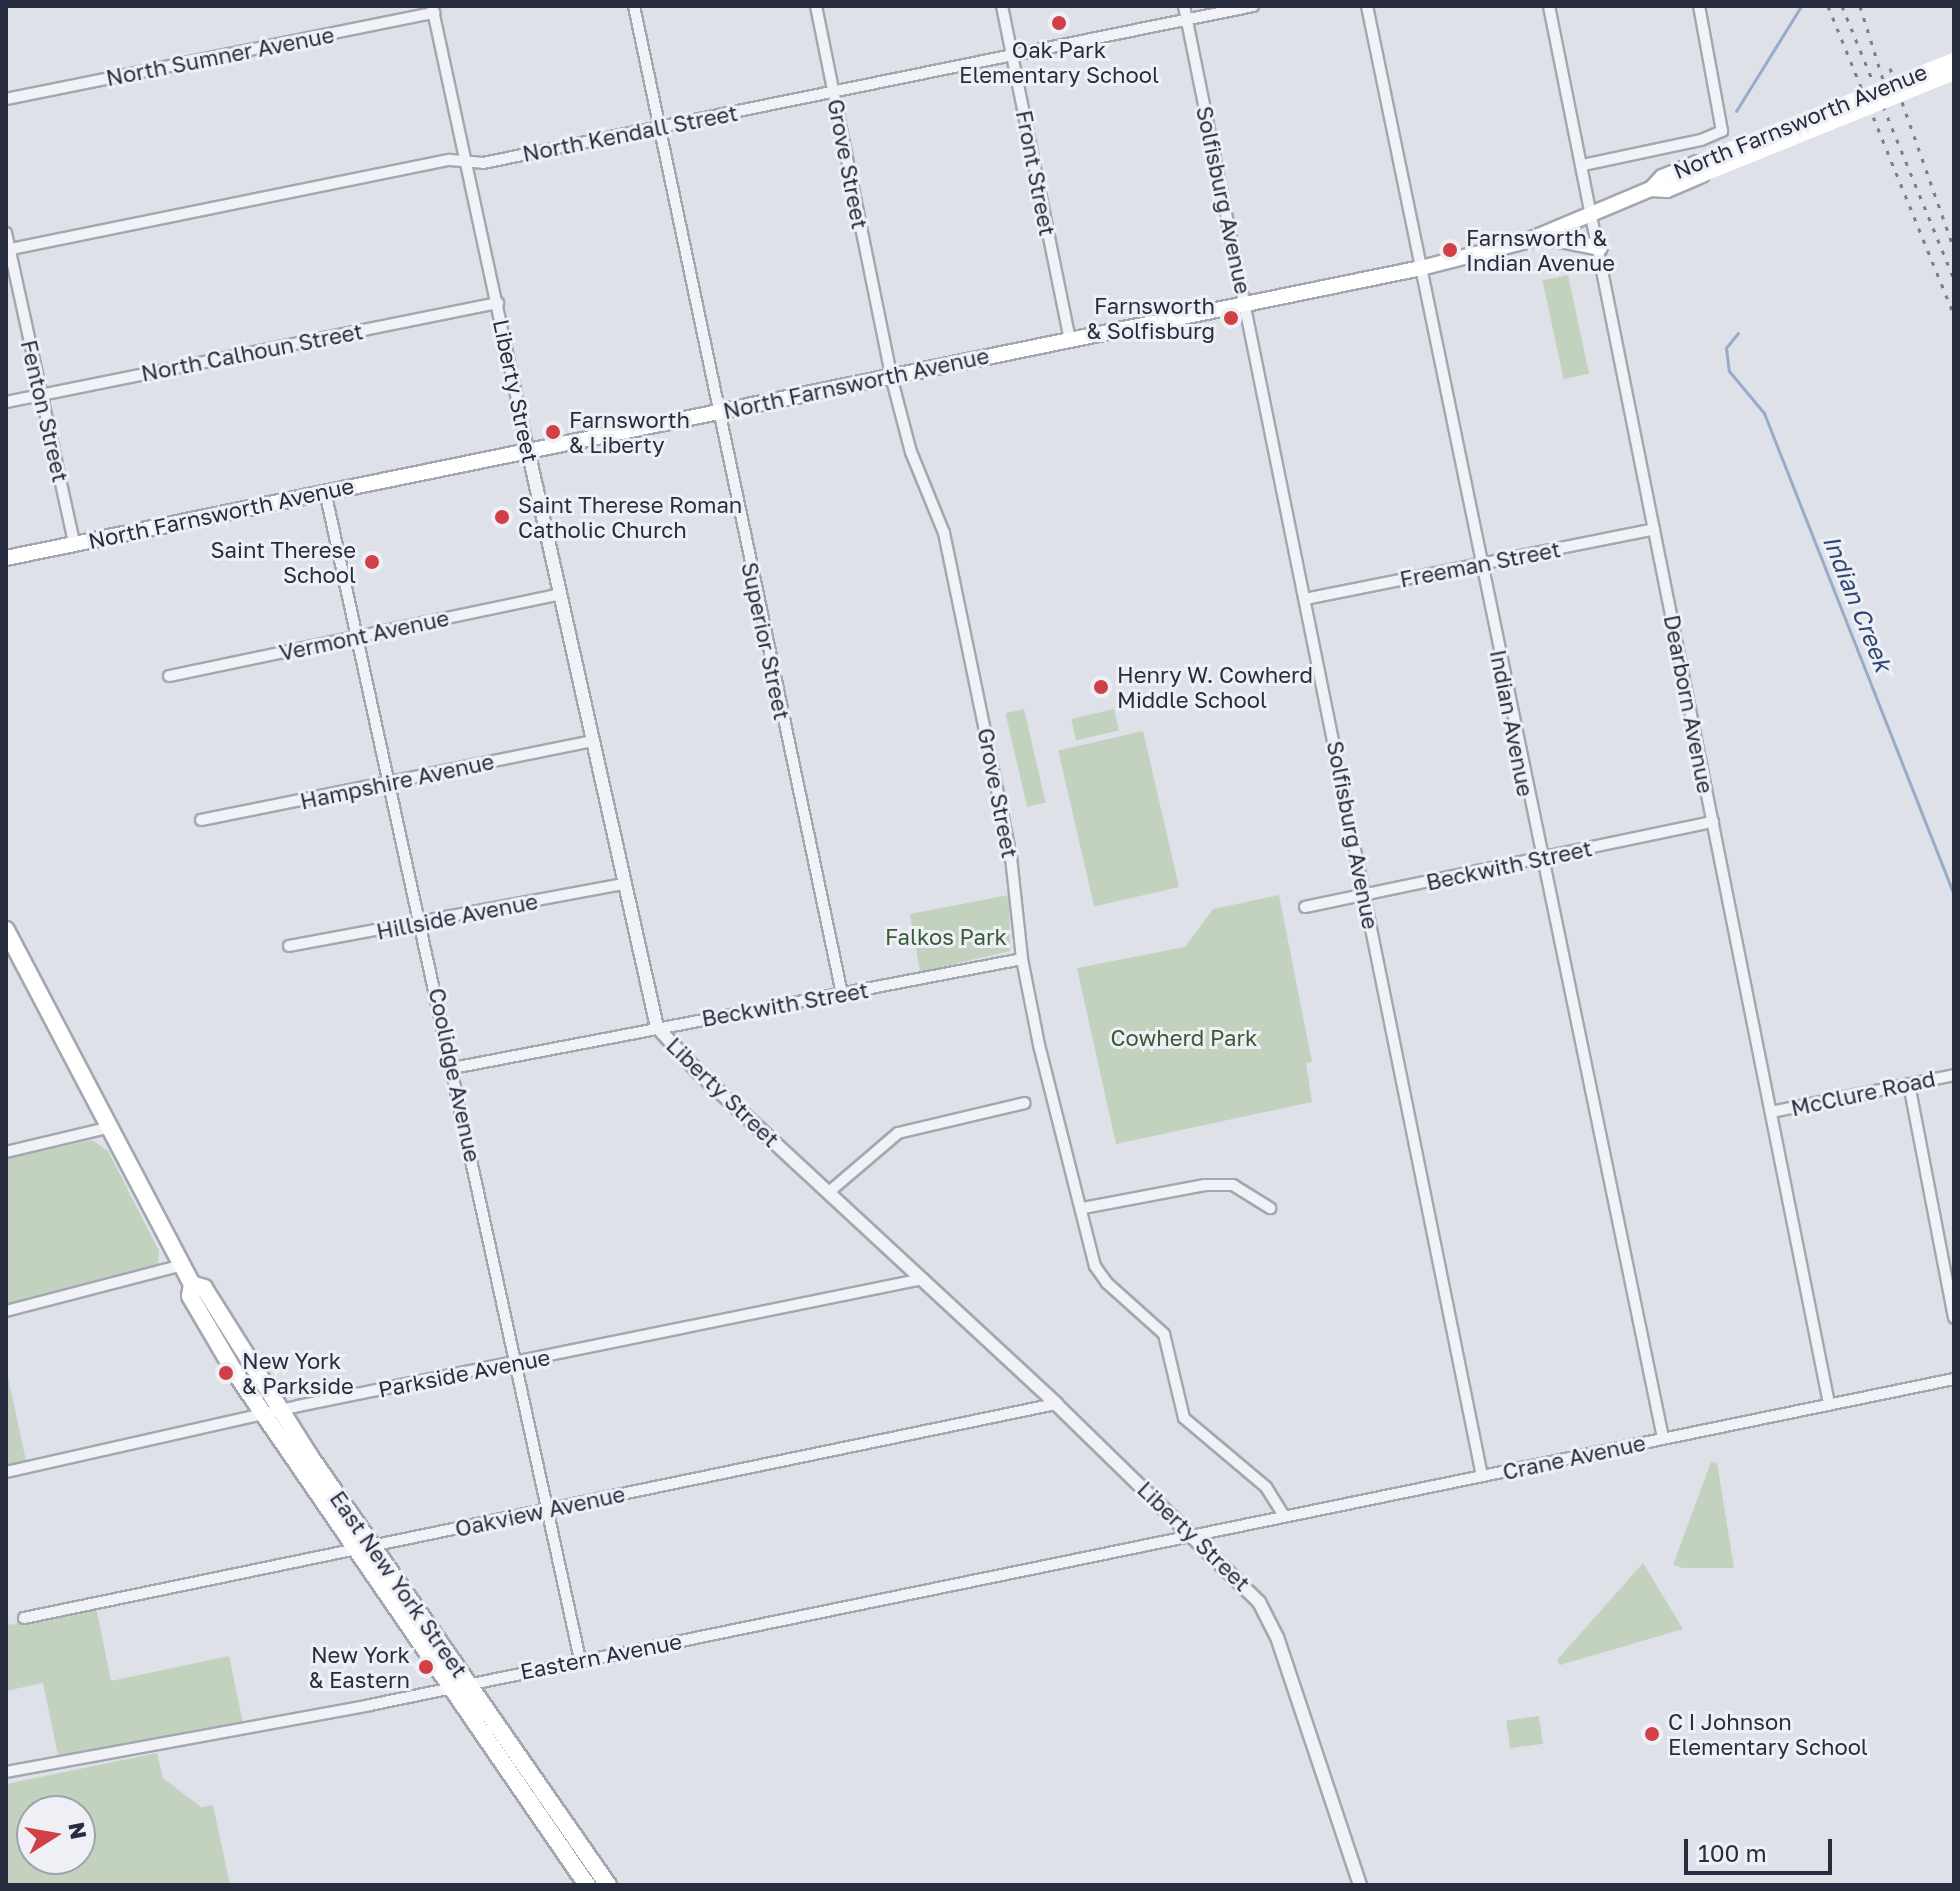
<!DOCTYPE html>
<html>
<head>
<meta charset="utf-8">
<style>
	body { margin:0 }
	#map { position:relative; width:1960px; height:1891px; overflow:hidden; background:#dee1e8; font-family:"Golos Text",sans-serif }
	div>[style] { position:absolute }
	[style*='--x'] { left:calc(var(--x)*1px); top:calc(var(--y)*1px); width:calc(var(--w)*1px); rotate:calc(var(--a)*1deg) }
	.green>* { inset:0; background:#c2d2bf; transform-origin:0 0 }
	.stream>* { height:3px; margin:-1.5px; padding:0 1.5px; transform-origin:1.5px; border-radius:1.5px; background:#98abc9 }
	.roads { filter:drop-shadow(2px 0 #a3a7b2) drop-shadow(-2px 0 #a3a7b2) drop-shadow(0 2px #a3a7b2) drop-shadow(0 -2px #a3a7b2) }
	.minor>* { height:10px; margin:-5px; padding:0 5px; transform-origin:5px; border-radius:5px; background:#f1f2f6 }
	.tertiary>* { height:12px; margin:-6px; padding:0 6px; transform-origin:6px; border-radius:6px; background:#f1f2f6 }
	.secondary>* { height:14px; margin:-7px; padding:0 7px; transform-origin:7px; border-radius:7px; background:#fff }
	.primary>* { height:16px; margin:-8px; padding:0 8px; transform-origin:8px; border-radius:8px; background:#fff }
	.rail>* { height:3px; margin-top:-1.5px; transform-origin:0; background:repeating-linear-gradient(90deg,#777f92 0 4px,transparent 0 12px) }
	.secondary-bridge>* { height:14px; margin:-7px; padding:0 7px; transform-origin:7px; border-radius:7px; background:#fff }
	.dots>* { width:22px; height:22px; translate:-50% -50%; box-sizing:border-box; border:4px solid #eef0f6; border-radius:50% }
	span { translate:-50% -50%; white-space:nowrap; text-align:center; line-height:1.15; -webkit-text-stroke:6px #eef0f6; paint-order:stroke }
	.poi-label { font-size:22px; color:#272d3f }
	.left { translate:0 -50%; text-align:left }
	.right { translate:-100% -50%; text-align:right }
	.street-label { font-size:22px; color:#272d3f }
	.park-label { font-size:22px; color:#375b34 }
	.water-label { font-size:24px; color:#304774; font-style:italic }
	.frame { position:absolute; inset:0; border:8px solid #272d3f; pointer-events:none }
	.north { position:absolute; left:16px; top:1795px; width:80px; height:80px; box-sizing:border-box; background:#eef0f6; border:2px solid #9ea2ad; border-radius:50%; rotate:79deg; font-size:22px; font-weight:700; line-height:32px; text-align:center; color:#272d3f }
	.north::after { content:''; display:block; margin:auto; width:28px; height:36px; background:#d14046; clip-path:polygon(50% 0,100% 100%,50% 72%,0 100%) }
	.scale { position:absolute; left:1684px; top:1839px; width:148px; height:36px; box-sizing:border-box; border:4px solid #272d3f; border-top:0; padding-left:10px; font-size:24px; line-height:28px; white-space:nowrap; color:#272d3f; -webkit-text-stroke:6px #eef0f6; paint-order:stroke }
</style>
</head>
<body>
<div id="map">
	<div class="green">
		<div style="left:1568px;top:275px;width:101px;height:26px;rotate:78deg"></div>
		<div style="left:1024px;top:709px;width:96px;height:19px;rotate:77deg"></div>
		<div style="left:1114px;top:709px;width:22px;height:44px;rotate:77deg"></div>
		<div style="left:1143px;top:731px;width:160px;height:87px;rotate:77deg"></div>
		<div style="clip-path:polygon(1009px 895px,1010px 951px,920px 972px,910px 914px)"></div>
		<div style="clip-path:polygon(1279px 895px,1312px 1062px,1306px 1063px,1312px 1102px,1116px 1144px,1077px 968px,1185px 947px,1213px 909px)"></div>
		<div style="clip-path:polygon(92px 1140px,108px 1151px,159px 1251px,158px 1266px,6px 1305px,6px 1159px)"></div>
		<div style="clip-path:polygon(6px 1368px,26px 1461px,6px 1465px)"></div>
		<div style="clip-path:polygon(1711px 1462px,1717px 1463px,1734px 1568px,1683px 1568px,1673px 1565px)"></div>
		<div style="clip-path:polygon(1643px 1563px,1683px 1629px,1560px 1665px,1557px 1660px)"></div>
		<div style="clip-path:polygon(96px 1607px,111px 1681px,229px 1656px,243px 1723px,59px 1760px,43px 1683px,6px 1691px,6px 1613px,9px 1625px)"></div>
		<div style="left:1539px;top:1716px;width:28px;height:33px;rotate:82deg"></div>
		<div style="clip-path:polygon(evenodd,157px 1753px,163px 1778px,201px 1807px,213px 1805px,230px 1885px,6px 1885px,6px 1784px,157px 1753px,32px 1811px,80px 1811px,80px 1859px,32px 1859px,32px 1811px)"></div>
	</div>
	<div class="stream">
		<div style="--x:1736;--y:111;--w:123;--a:-58.2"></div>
		<div style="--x:1738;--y:333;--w:19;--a:129"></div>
		<div style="--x:1726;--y:348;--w:23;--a:83"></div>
		<div style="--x:1729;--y:371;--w:55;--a:50.2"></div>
		<div style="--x:1764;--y:413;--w:518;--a:68.49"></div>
	</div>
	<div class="roads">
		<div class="minor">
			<div style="--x:432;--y:6;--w:454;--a:77.8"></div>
			<div style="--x:634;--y:6;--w:1010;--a:78.11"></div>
			<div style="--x:816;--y:6;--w:378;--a:78.5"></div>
			<div style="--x:891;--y:376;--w:79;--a:75.3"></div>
			<div style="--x:911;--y:452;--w:87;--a:67.8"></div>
			<div style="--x:944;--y:533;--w:331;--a:78.3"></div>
			<div style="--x:1011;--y:857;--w:103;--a:83.8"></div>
			<div style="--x:1022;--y:959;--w:88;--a:78.8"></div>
			<div style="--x:1039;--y:1045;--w:228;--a:75.8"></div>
			<div style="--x:1095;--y:1266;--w:21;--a:55"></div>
			<div style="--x:1107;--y:1283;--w:76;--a:41.8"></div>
			<div style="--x:1164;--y:1334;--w:86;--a:76.6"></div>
			<div style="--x:1184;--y:1418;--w:107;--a:40.1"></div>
			<div style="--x:1266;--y:1487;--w:34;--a:58"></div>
			<div style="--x:1002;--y:6;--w:340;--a:78.5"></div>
			<div style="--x:1184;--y:6;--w:1500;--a:78.54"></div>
			<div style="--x:1367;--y:6;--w:1462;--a:78.32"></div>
			<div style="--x:1549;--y:6;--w:1425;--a:78.67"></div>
			<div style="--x:6;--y:99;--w:437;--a:-11.4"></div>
			<div style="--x:1583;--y:165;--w:121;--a:-12"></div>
			<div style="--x:1701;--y:140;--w:23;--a:-23"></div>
			<div style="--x:1722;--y:131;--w:127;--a:-100.4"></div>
			<div style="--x:6;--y:233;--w:317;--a:77.6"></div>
			<div style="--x:6;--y:250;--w:453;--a:-11.5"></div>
			<div style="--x:450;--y:160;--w:33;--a:5"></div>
			<div style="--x:483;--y:163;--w:786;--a:-11.52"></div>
			<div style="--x:6;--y:402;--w:502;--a:-11.38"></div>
			<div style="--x:325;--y:491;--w:1196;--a:77.69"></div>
			<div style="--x:1305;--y:599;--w:356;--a:-11.3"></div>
			<div style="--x:169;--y:676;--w:400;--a:-11.8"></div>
			<div style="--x:201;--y:820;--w:399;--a:-11.4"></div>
			<div style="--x:1305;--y:907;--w:417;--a:-11.8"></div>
			<div style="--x:289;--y:946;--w:341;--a:-10.5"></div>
			<div style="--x:453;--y:1068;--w:579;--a:-10.84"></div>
			<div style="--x:1909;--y:1084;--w:238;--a:79.1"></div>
			<div style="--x:1771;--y:1112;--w:187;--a:-11.4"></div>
			<div style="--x:6;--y:1152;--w:108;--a:-13.4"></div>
			<div style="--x:829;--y:1192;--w:91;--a:-40.5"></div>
			<div style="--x:898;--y:1133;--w:130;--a:-13.3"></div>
			<div style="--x:1083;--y:1208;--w:124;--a:-10.7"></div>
			<div style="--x:1205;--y:1185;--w:28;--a:0"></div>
			<div style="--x:1233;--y:1185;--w:44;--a:31.9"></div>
			<div style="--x:6;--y:1311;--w:182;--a:-14.6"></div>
			<div style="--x:6;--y:1472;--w:299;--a:-12.7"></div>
			<div style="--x:298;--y:1406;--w:638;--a:-11.49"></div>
			<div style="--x:24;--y:1618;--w:1054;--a:-11.72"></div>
			<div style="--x:6;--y:1772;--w:370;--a:-10.4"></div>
			<div style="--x:370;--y:1705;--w:1617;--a:-11.63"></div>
		</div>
		<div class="tertiary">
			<div style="--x:528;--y:450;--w:591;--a:77.4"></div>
			<div style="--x:657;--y:1027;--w:59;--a:47.7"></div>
			<div style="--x:697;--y:1071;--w:490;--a:42.8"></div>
			<div style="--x:1056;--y:1404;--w:284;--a:44.3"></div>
			<div style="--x:1259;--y:1602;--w:39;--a:63"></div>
			<div style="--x:1277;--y:1637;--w:262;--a:71.5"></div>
		</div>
		<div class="secondary">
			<div style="--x:1651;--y:189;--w:16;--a:4"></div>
			<div style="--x:1667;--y:190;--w:38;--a:-23"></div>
			<div style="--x:1539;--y:236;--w:62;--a:11.1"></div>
			<div style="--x:6;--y:558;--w:1444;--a:-11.58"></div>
			<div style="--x:1421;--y:268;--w:109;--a:-14.3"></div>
			<div style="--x:1527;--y:241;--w:134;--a:-22.8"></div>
			<div style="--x:1651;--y:189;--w:16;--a:-47"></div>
			<div style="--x:1662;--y:177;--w:37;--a:-22"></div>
		</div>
		<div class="primary">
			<div style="--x:6;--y:930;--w:400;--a:62.3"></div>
			<div style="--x:192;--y:1284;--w:12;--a:99"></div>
			<div style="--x:190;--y:1296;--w:87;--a:59.6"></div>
			<div style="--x:234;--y:1371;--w:624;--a:55.52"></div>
			<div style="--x:192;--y:1284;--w:13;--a:18"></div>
			<div style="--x:204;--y:1288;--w:197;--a:57.8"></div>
			<div style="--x:309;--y:1455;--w:524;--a:55.19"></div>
		</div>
	</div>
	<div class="rail">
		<div style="--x:1828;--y:6;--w:333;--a:67.8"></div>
		<div style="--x:1842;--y:6;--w:295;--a:67.7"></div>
		<div style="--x:1860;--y:6;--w:84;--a:72.6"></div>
		<div style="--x:1890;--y:68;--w:192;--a:70.5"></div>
	</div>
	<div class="secondary-bridge">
		<div style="--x:1696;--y:163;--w:278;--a:-21.8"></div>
		<div style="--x:1702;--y:175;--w:272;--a:-22"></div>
	</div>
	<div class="dots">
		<div style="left:1059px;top:23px;background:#d14046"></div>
		<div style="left:1450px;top:250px;background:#d14046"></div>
		<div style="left:1231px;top:318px;background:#d14046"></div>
		<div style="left:553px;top:432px;background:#d14046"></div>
		<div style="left:502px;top:517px;background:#d14046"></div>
		<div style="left:372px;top:562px;background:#d14046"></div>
		<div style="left:1101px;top:687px;background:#d14046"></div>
		<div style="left:226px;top:1373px;background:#d14046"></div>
		<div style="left:426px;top:1667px;background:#d14046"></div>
		<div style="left:1652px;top:1734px;background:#d14046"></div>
	</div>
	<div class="poi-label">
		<span style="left:1059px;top:62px">Oak Park<br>Elementary School</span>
		<span class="left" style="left:1466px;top:250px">Farnsworth &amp;<br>Indian Avenue</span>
		<span class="right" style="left:1215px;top:318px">Farnsworth<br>&amp; Solfisburg</span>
		<span class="left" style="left:569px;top:432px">Farnsworth<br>&amp; Liberty</span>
		<span class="left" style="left:518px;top:517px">Saint Therese Roman<br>Catholic Church</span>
		<span class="right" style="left:356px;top:562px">Saint Therese<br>School</span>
		<span class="left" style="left:1117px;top:687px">Henry W. Cowherd<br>Middle School</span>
		<span class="left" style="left:242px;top:1373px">New York<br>&amp; Parkside</span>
		<span class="right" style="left:410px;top:1667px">New York<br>&amp; Eastern</span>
		<span class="left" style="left:1668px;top:1734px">C I Johnson<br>Elementary School</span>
	</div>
	<div class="street-label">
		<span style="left:220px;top:56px;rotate:-11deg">North Sumner Avenue</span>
		<span style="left:1800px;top:121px;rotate:-22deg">North Farnsworth Avenue</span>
		<span style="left:630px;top:133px;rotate:-11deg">North Kendall Street</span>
		<span style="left:848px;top:164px;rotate:79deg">Grove Street</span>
		<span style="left:1036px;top:173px;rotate:79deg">Front Street</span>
		<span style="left:1224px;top:200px;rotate:78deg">Solfisburg Avenue</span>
		<span style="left:252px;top:352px;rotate:-11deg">North Calhoun Street</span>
		<span style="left:856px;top:383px;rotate:-12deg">North Farnsworth Avenue</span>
		<span style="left:516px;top:391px;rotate:78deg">Liberty Street</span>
		<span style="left:45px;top:411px;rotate:77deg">Fenton Street</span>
		<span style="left:221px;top:513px;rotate:-12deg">North Farnsworth Avenue</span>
		<span style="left:1480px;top:564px;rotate:-11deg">Freeman Street</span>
		<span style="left:364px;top:635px;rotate:-12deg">Vermont Avenue</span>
		<span style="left:766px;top:641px;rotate:78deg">Superior Street</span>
		<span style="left:1689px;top:704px;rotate:79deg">Dearborn Avenue</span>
		<span style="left:1512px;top:723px;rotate:79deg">Indian Avenue</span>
		<span style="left:397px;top:781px;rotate:-12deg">Hampshire Avenue</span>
		<span style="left:998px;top:793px;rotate:79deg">Grove Street</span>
		<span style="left:1353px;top:835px;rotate:79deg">Solfisburg Avenue</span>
		<span style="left:1509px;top:865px;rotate:-12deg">Beckwith Street</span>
		<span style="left:457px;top:916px;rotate:-11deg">Hillside Avenue</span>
		<span style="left:785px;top:1004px;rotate:-10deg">Beckwith Street</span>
		<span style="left:455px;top:1075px;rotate:78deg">Coolidge Avenue</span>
		<span style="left:723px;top:1092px;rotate:44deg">Liberty Street</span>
		<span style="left:1863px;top:1093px;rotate:-12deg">McClure Road</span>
		<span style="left:464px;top:1373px;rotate:-11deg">Parkside Avenue</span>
		<span style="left:1574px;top:1457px;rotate:-12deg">Crane Avenue</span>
		<span style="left:540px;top:1511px;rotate:-12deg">Oakview Avenue</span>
		<span style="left:1194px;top:1536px;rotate:44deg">Liberty Street</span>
		<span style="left:399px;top:1584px;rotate:55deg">East New York Street</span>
		<span style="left:601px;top:1656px;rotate:-11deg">Eastern Avenue</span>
	</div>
	<div class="park-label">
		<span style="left:946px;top:937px">Falkos Park</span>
		<span style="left:1184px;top:1038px">Cowherd Park</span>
	</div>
	<div class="water-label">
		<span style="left:1858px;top:603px;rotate:68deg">Indian Creek</span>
	</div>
	<div class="frame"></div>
	<div class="north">N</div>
	<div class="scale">100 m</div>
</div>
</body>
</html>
